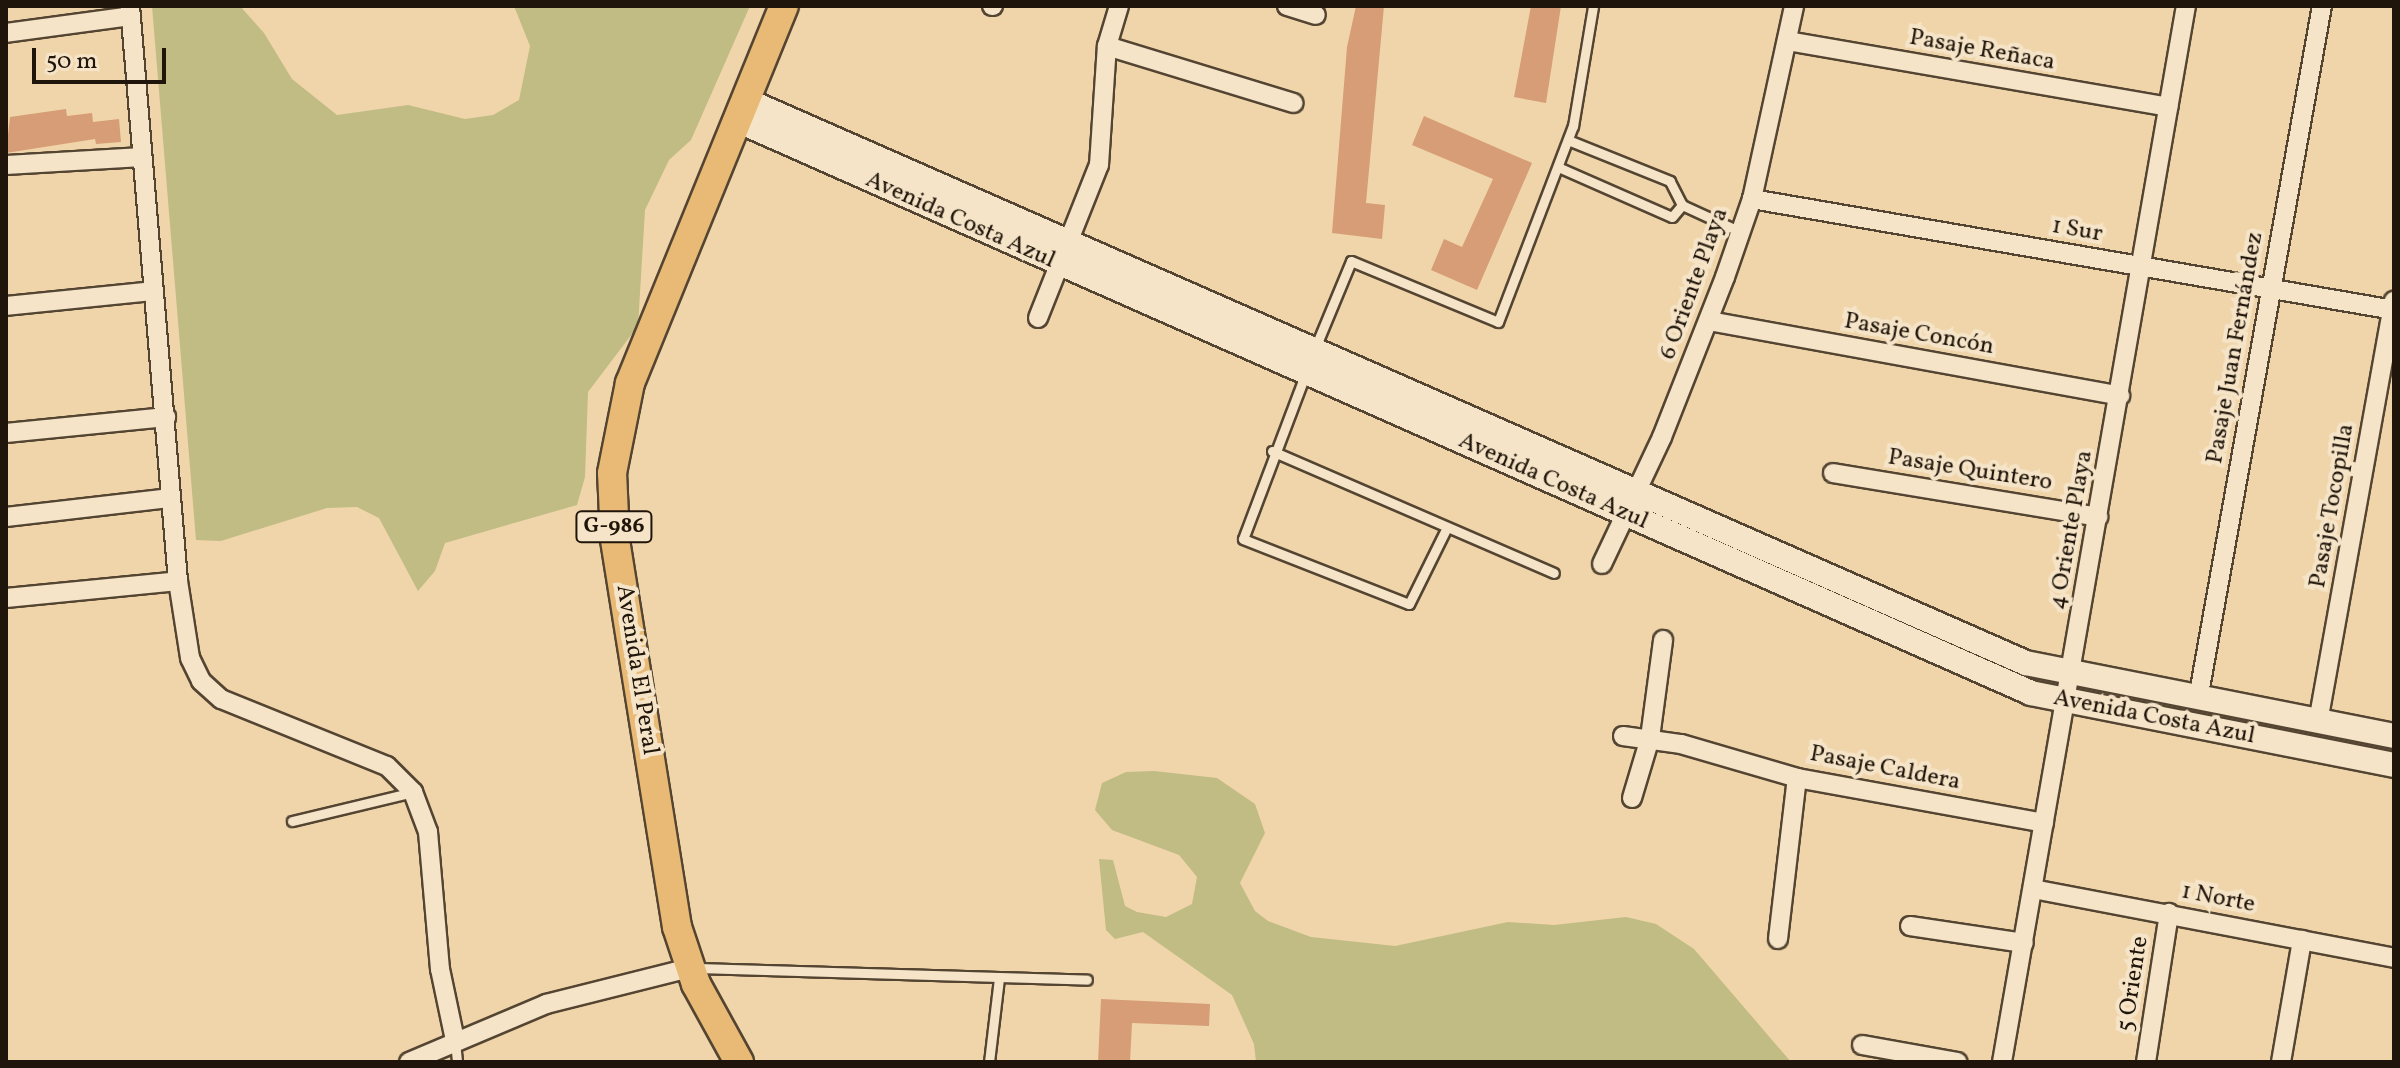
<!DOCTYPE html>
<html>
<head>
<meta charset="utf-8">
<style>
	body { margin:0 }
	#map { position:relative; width:2400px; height:1068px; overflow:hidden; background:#f0d5aa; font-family:Vollkorn,serif }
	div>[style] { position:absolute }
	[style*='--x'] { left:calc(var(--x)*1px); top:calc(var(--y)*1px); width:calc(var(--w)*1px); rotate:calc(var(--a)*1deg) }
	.green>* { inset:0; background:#c0bc84 }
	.building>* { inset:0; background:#d69d77 }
	.roads { filter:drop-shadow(2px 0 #544532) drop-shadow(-2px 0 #544532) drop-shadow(0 2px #544532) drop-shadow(0 -2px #544532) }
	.lane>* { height:9px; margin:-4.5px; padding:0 4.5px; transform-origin:4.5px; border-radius:4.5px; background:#f5e4c8 }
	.street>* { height:18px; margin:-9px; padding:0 9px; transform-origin:9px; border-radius:9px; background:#f5e4c8 }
	.secondary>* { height:24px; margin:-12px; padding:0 12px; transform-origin:12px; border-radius:12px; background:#f5e4c8 }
	.primary>* { height:28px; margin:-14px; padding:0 14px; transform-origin:14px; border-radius:14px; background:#e8ba75 }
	span { translate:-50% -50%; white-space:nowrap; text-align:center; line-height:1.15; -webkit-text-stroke:8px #f5e4c8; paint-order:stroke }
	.shield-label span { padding:2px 6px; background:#f5e4c8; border:2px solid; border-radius:6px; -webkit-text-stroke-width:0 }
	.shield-label { font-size:22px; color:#20150a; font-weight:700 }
	.street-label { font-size:24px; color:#20150a }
	.frame { position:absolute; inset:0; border:8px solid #20150a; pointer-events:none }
	.scale { position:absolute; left:32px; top:48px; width:134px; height:36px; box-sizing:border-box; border:4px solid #20150a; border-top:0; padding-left:10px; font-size:24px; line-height:28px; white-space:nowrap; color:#20150a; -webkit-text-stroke:6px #f5e4c8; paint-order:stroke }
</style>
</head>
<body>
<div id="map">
	<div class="green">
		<div style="clip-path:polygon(152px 6px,240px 6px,264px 33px,292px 79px,337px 115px,408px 105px,465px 119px,493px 115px,519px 100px,530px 46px,514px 6px,750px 6px,691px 140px,669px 160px,645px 210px,638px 326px,588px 392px,585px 477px,577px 505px,445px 543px,435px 571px,418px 591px,379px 518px,357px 507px,327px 508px,221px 541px,196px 540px)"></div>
		<div style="clip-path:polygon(1154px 771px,1217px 778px,1255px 804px,1265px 833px,1240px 883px,1255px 911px,1268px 921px,1311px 937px,1395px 946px,1508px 922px,1554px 925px,1626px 917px,1656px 924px,1694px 949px,1791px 1062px,1256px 1062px,1254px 1044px,1232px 995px,1143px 932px,1115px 939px,1106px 930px,1099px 859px,1113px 860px,1125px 906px,1137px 912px,1166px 917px,1192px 904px,1197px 877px,1179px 855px,1112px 830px,1095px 810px,1102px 783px,1126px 772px)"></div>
	</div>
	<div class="building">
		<div style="clip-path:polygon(1356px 6px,1384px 6px,1366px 203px,1385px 205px,1382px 239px,1332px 233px,1347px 47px)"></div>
		<div style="clip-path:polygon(1531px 6px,1561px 6px,1546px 103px,1514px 97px)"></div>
		<div style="clip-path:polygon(66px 109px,67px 116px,92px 113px,93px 122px,119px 119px,121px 142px,96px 144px,95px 139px,6px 153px,10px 117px)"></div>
		<div style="clip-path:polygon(1424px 116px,1532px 163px,1477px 290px,1431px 270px,1444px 239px,1462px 247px,1493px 179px,1412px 145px)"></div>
		<div style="clip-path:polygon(1101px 999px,1210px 1004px,1209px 1026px,1132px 1023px,1130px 1062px,1098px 1062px)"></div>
	</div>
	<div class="roads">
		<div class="lane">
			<div style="--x:1558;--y:167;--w:124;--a:23.7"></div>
			<div style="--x:1672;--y:217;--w:16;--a:-50"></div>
			<div style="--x:1682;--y:205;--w:27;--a:-117"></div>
			<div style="--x:1670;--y:181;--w:110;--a:-158.1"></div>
			<div style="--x:1682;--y:205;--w:65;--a:24.6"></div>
			<div style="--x:1315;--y:348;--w:94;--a:-67.5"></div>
			<div style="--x:1351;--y:261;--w:159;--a:22.5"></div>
			<div style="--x:1498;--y:322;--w:210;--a:-69.1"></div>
			<div style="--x:1573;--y:126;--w:122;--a:-80.5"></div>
			<div style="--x:1305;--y:375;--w:175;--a:110.7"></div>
			<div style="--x:1243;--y:539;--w:178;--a:21.4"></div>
			<div style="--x:1409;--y:604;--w:84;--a:-63.7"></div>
			<div style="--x:1272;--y:451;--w:307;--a:23.4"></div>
			<div style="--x:292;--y:821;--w:124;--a:-13.5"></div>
			<div style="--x:694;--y:968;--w:393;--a:1.7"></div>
			<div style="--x:455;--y:1042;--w:20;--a:84"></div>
			<div style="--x:989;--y:1062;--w:85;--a:-83.2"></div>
		</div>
		<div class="street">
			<div style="--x:130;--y:6;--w:577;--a:85.23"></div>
			<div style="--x:178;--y:581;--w:78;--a:81.1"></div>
			<div style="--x:190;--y:658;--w:25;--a:64"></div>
			<div style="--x:201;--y:681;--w:27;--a:42"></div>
			<div style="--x:221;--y:699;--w:179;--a:22"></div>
			<div style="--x:387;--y:766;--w:37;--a:45"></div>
			<div style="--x:413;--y:792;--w:43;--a:69.4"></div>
			<div style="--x:428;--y:832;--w:138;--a:85"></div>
			<div style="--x:440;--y:969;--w:73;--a:78.1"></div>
			<div style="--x:992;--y:6;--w:1;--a:0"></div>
			<div style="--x:1287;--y:6;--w:30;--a:17"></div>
			<div style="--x:6;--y:33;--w:126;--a:-7.7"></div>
			<div style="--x:1787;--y:41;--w:387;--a:9.8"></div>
			<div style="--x:1107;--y:46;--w:195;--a:17"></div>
			<div style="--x:6;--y:165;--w:136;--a:-3.4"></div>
			<div style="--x:1752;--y:199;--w:652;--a:9.81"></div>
			<div style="--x:6;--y:306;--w:148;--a:-5.8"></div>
			<div style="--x:1038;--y:318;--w:165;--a:-68.3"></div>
			<div style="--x:1099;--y:165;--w:119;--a:-86.2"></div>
			<div style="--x:1107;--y:46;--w:42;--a:-73.3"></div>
			<div style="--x:1709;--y:321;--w:418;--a:10.3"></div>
			<div style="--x:6;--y:433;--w:161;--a:-5.7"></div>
			<div style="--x:1833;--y:473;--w:269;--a:9.4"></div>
			<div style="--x:6;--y:517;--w:166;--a:-6.6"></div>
			<div style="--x:1602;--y:564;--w:140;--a:-64.7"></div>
			<div style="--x:1662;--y:437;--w:172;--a:-68.5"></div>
			<div style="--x:1725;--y:277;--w:83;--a:-70.9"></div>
			<div style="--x:1752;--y:199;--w:198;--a:-77.7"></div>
			<div style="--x:6;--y:598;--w:173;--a:-5.6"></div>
			<div style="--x:2198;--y:699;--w:704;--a:-79.86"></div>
			<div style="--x:2318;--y:722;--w:428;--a:-79.8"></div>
			<div style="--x:1623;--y:736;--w:59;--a:7.9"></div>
			<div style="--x:1681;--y:744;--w:121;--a:16.3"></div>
			<div style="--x:1797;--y:778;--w:251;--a:10.3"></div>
			<div style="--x:1632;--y:798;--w:63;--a:-73.3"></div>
			<div style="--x:1650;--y:738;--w:99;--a:-82.4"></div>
			<div style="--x:2033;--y:889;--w:368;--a:10.8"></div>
			<div style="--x:1910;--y:926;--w:115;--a:8.5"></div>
			<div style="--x:1778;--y:939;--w:162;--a:-83.3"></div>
			<div style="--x:1862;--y:1045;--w:97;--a:10.1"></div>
			<div style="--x:409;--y:1062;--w:149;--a:-22.9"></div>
			<div style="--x:546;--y:1004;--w:147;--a:-14.1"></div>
			<div style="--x:2002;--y:1062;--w:1072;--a:-80.12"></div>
			<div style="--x:2146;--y:1062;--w:151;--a:-81.2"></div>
			<div style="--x:2281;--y:1062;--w:124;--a:-80.2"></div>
		</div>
		<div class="secondary">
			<div style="--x:745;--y:100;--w:1399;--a:23.73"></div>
			<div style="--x:2026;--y:663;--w:375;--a:11.2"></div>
			<div style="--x:737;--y:120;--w:1415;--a:23.88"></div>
			<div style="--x:2031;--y:693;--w:370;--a:11.2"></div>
		</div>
		<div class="primary">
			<div style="--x:739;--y:1062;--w:89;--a:-118.9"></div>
			<div style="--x:696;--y:984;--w:60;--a:-108.4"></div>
			<div style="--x:677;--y:927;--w:394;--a:-99.1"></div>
			<div style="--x:615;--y:538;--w:65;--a:-92.6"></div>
			<div style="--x:612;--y:473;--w:92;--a:-78.7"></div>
			<div style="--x:630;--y:383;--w:407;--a:-67.8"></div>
		</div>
	</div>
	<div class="shield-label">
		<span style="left:614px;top:527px">G-986</span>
	</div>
	<div class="street-label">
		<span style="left:1982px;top:51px;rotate:10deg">Pasaje Reñaca</span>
		<span style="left:960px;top:221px;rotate:24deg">Avenida Costa Azul</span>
		<span style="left:2077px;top:231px;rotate:10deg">1 Sur</span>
		<span style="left:1695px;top:284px;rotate:-70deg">6 Oriente Playa</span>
		<span style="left:1919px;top:335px;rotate:10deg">Pasaje Concón</span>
		<span style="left:2236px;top:348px;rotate:-80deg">Pasaje Juan Fernández</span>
		<span style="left:1970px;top:471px;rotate:9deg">Pasaje Quintero</span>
		<span style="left:1553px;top:482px;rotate:24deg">Avenida Costa Azul</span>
		<span style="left:2333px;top:506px;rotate:-80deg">Pasaje Tocopilla</span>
		<span style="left:2072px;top:530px;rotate:-80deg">4 Oriente Playa</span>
		<span style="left:636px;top:670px;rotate:81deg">Avenida El Peral</span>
		<span style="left:2154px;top:718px;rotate:11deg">Avenida Costa Azul</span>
		<span style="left:1885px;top:769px;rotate:11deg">Pasaje Caldera</span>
		<span style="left:2218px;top:899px;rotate:11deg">1 Norte</span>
		<span style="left:2134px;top:984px;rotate:-81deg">5 Oriente</span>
	</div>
	<div class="frame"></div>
	<div class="scale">50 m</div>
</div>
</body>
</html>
